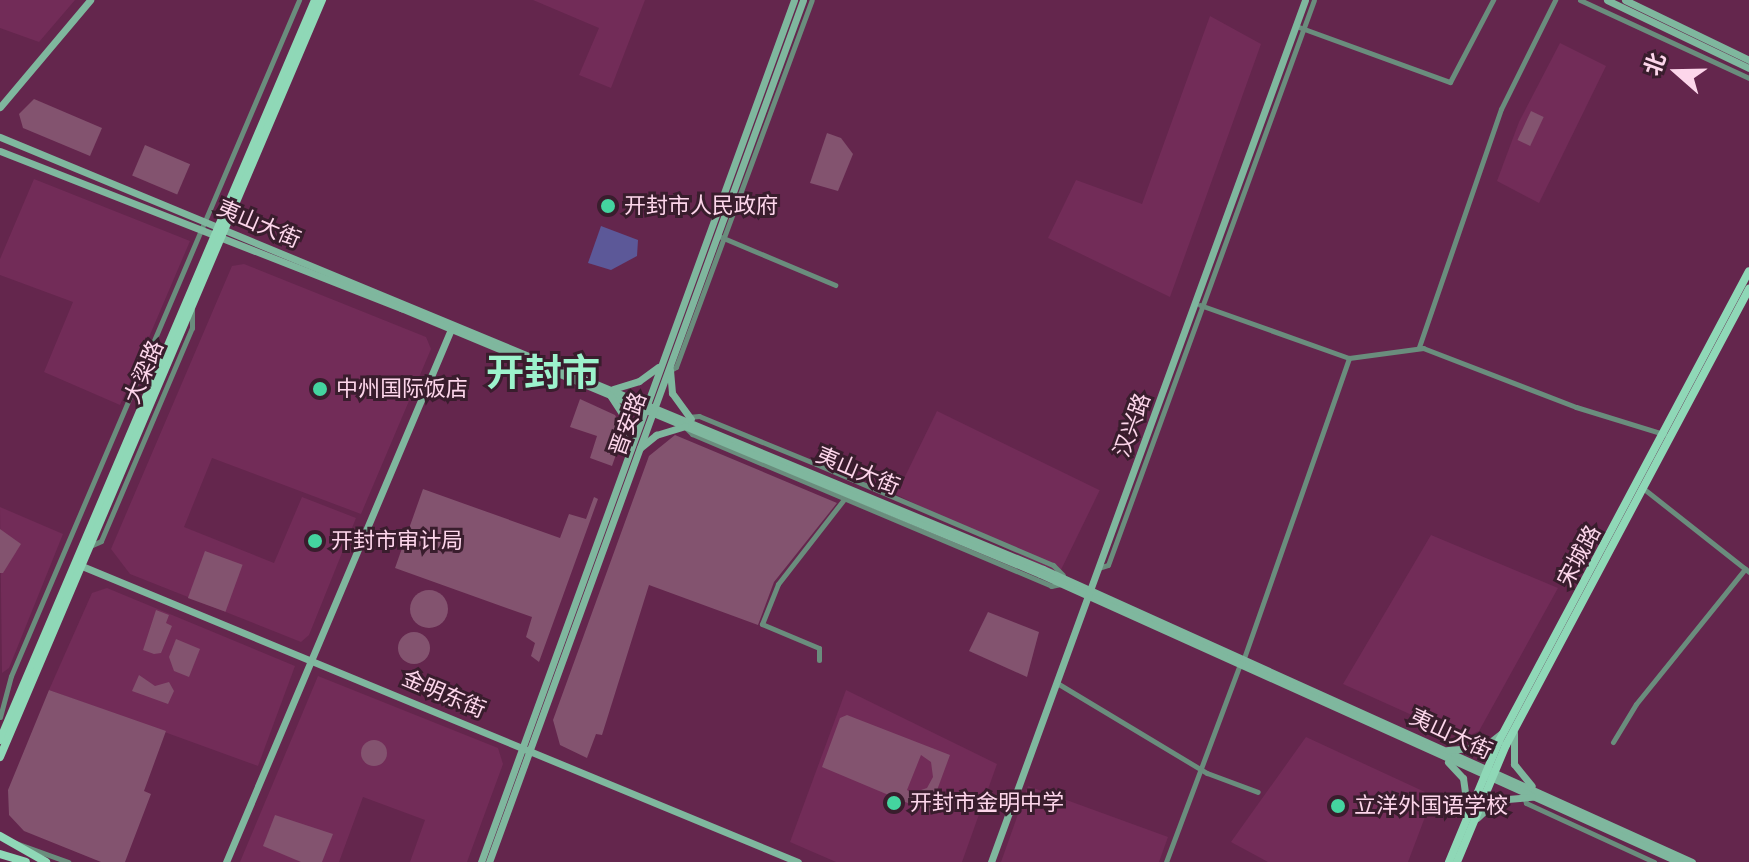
<!DOCTYPE html>
<html>
<head>
<meta charset="utf-8">
<style>
	body { margin:0 }
	#map { position:relative; width:1749px; height:862px; overflow:hidden; background:#64264d; font-family:"Space Grotesk","Noto Sans SC",sans-serif }
	div>[style] { position:absolute }
	[style*='--x'] { left:calc(var(--x)*1px); top:calc(var(--y)*1px); width:calc(var(--w)*1px); rotate:calc(var(--a)*1deg) }
	.built>* { inset:0; background:#722c58; transform-origin:0 0 }
	.green>* { inset:0; background:#83536f; transform-origin:0 0 }
	.round { border-radius:50% }
	.water>* { inset:0; background:#5c5898 }
	.street>* { height:5px; margin:-2.5px; padding:0 2.5px; transform-origin:2.5px; border-radius:2.5px; background:#6a8d7d }
	.secondary>* { height:7px; margin:-3.5px; padding:0 3.5px; transform-origin:3.5px; border-radius:3.5px; background:#7fb79e }
	.primary>* { height:8px; margin:-4px; padding:0 4px; transform-origin:4px; border-radius:4px; background:#8fd8b7 }
	.dots>* { width:22px; height:22px; translate:-50% -50%; box-sizing:border-box; border:4px solid #391d2d; border-radius:50% }
	span { translate:-50% -50%; white-space:nowrap; text-align:center; line-height:1.15; -webkit-text-stroke:6px #391d2d; paint-order:stroke }
	.poi-label { font-size:22px; color:#fdd6eb }
	.left { translate:0 -50%; text-align:left }
	.street-label { font-size:22px; color:#fdd6eb }
	.town-label { font-size:38px; color:#9cf3cc; font-weight:700 }
	.north { position:absolute; left:1637px; top:32px; width:80px; height:80px; -webkit-text-stroke:6px #391d2d; paint-order:stroke; rotate:290deg; font-size:22px; font-weight:700; line-height:32px; text-align:center; color:#fdd6eb }
	.north::after { content:''; display:block; margin:auto; width:28px; height:36px; background:#fdd6eb; clip-path:polygon(50% 0,100% 100%,50% 72%,0 100%) }
</style>
</head>
<body>
<div id="map">
	<div class="built">
		<div style="clip-path:polygon(0 0,75px 0,39px 42px,0 28px)"></div>
		<div style="clip-path:polygon(533px 0,645px 0,611px 88px,579px 75px,599px 28px)"></div>
		<div style="clip-path:polygon(1210px 16px,1261px 44px,1170px 297px,1048px 238px,1076px 180px,1142px 204px)"></div>
		<div style="clip-path:polygon(1560px 43px,1606px 66px,1539px 203px,1497px 181px,1519px 122px)"></div>
		<div style="clip-path:polygon(34px 179px,190px 241px,120px 405px,44px 372px,73px 302px,0 275px,0 259px)"></div>
		<div style="clip-path:polygon(244px 264px,426px 337px,431px 349px,361px 514px,212px 458px,184px 527px,274px 563px,302px 497px,356px 518px,309px 635px,301px 642px,130px 574px,111px 549px,232px 266px)"></div>
		<div style="left:937px;top:411px;width:181px;height:93px;rotate:26deg"></div>
		<div style="clip-path:polygon(0 507px,63px 534px,9px 668px,2px 673px)"></div>
		<div style="clip-path:polygon(1431px 535px,1558px 588px,1479px 731px,1463px 738px,1343px 684px)"></div>
		<div style="clip-path:polygon(107px 588px,295px 666px,258px 766px,49px 690px,92px 593px)"></div>
		<div style="clip-path:polygon(318px 676px,498px 748px,503px 764px,467px 862px,410px 862px,425px 820px,363px 797px,339px 862px,240px 862px)"></div>
		<div style="clip-path:polygon(846px 690px,997px 764px,962px 862px,836px 862px,790px 842px)"></div>
		<div style="clip-path:polygon(1306px 737px,1425px 792px,1417px 814px,1425px 817px,1408px 862px,1268px 862px,1231px 842px)"></div>
		<div style="clip-path:polygon(1028px 786px,1168px 837px,1159px 862px,1001px 862px)"></div>
	</div>
	<div class="green">
		<div style="clip-path:polygon(34px 99px,102px 128px,90px 156px,23px 128px,19px 114px)"></div>
		<div style="left:1531px;top:111px;width:14px;height:32px;rotate:25deg"></div>
		<div style="clip-path:polygon(827px 133px,841px 138px,853px 154px,838px 191px,810px 183px)"></div>
		<div style="left:145px;top:145px;width:49px;height:33px;rotate:23deg"></div>
		<div style="clip-path:polygon(580px 399px,615px 415px,624px 432px,612px 466px,590px 458px,597px 436px,570px 427px)"></div>
		<div style="clip-path:polygon(675px 435px,837px 503px,774px 582px,758px 625px,649px 585px,602px 735px,596px 734px,587px 758px,560px 745px,553px 720px,649px 456px)"></div>
		<div style="clip-path:polygon(423px 489px,560px 538px,569px 514px,586px 519px,594px 497px,598px 499px,539px 662px,531px 656px,535px 643px,526px 637px,532px 617px,395px 568px)"></div>
		<div style="clip-path:polygon(0 529px,21px 544px,3px 573px,0 573px)"></div>
		<div style="left:205px;top:551px;width:40px;height:50px;rotate:20deg"></div>
		<div class="round" style="left:410px;top:590px;width:38px;height:38px"></div>
		<div style="clip-path:polygon(156px 610px,169px 615px,166px 623px,172px 626px,161px 653px,154px 654px,143px 650px)"></div>
		<div style="clip-path:polygon(988px 612px,1039px 632px,1027px 677px,969px 651px)"></div>
		<div class="round" style="left:398px;top:632px;width:32px;height:32px"></div>
		<div style="clip-path:polygon(176px 639px,200px 649px,189px 677px,174px 671px,169px 657px)"></div>
		<div style="clip-path:polygon(139px 675px,155px 686px,169px 682px,174px 691px,168px 704px,132px 691px)"></div>
		<div style="clip-path:polygon(49px 690px,166px 731px,144px 791px,151px 794px,125px 862px,101px 862px,24px 831px,9px 815px,8px 790px)"></div>
		<div style="clip-path:polygon(evenodd,847px 715px,950px 755px,929px 812px,822px 767px,840px 718px,847px 715px,921px 755px,931px 762px,933px 777px,927px 788px,912px 793px,907px 790px,921px 755px)"></div>
		<div class="round" style="left:361px;top:740px;width:26px;height:26px"></div>
		<div style="clip-path:polygon(275px 815px,333px 834px,322px 862px,301px 862px,263px 846px)"></div>
	</div>
	<div class="water">
		<div style="clip-path:polygon(601px 226px,638px 240px,637px 256px,611px 270px,588px 263px)"></div>
	</div>
	<div class="street">
		<div style="--x:1580;--y:0;--w:186;--a:24.8"></div>
		<div style="--x:1296;--y:26;--w:164;--a:20"></div>
		<div style="--x:1450;--y:82;--w:93;--a:-62.3"></div>
		<div style="--x:721;--y:237;--w:124;--a:22.8"></div>
		<div style="--x:1200;--y:305;--w:158;--a:19.6"></div>
		<div style="--x:1349;--y:358;--w:75;--a:-7.7"></div>
		<div style="--x:1423;--y:348;--w:164;--a:21.1"></div>
		<div style="--x:1576;--y:407;--w:92;--a:17.1"></div>
		<div style="--x:1419;--y:347;--w:252;--a:-71"></div>
		<div style="--x:1501;--y:109;--w:122;--a:-63.6"></div>
		<div style="--x:667;--y:372;--w:10;--a:-29"></div>
		<div style="--x:676;--y:367;--w:391;--a:-69.7"></div>
		<div style="--x:688;--y:417;--w:11;--a:-5"></div>
		<div style="--x:699;--y:416;--w:126;--a:22.3"></div>
		<div style="--x:816;--y:464;--w:258;--a:23.1"></div>
		<div style="--x:1053;--y:565;--w:14;--a:45"></div>
		<div style="--x:685;--y:427;--w:10;--a:45"></div>
		<div style="--x:692;--y:434;--w:390;--a:22.9"></div>
		<div style="--x:1051;--y:586;--w:10;--a:-11"></div>
		<div style="--x:1644;--y:489;--w:134;--a:38.3"></div>
		<div style="--x:90;--y:546;--w:12;--a:-24"></div>
		<div style="--x:101;--y:541;--w:232;--a:-66.9"></div>
		<div style="--x:192;--y:328;--w:18;--a:-90"></div>
		<div style="--x:1098;--y:568;--w:10;--a:-17"></div>
		<div style="--x:1108;--y:565;--w:601;--a:-69.97"></div>
		<div style="--x:1244;--y:658;--w:318;--a:-70.7"></div>
		<div style="--x:819;--y:660;--w:12;--a:-90"></div>
		<div style="--x:819;--y:648;--w:62;--a:-157.2"></div>
		<div style="--x:762;--y:624;--w:43;--a:-68.2"></div>
		<div style="--x:778;--y:584;--w:109;--a:-52.1"></div>
		<div style="--x:1057;--y:683;--w:175;--a:31"></div>
		<div style="--x:1207;--y:773;--w:54;--a:20.4"></div>
		<div style="--x:0;--y:717;--w:42;--a:-75"></div>
		<div style="--x:11;--y:676;--w:735;--a:-66.92"></div>
		<div style="--x:1613;--y:742;--w:44;--a:-58.8"></div>
		<div style="--x:1636;--y:704;--w:174;--a:-51.1"></div>
		<div style="--x:1524;--y:796;--w:7;--a:74"></div>
		<div style="--x:1526;--y:803;--w:141;--a:24.7"></div>
		<div style="--x:13;--y:842;--w:59;--a:20"></div>
		<div style="--x:1166;--y:862;--w:211;--a:-69.5"></div>
	</div>
	<div class="secondary">
		<div style="--x:1607;--y:0;--w:157;--a:25.6"></div>
		<div style="--x:1625;--y:0;--w:138;--a:25.8"></div>
		<div style="--x:0;--y:107;--w:140;--a:-49.9"></div>
		<div style="--x:0;--y:137;--w:1129;--a:22.5"></div>
		<div style="--x:1043;--y:569;--w:712;--a:24.3"></div>
		<div style="--x:0;--y:151;--w:431;--a:21.4"></div>
		<div style="--x:401;--y:308;--w:692;--a:22.6"></div>
		<div style="--x:1040;--y:574;--w:701;--a:24.26"></div>
		<div style="--x:670;--y:370;--w:23;--a:85"></div>
		<div style="--x:672;--y:393;--w:32;--a:54"></div>
		<div style="--x:613;--y:389;--w:27;--a:-17"></div>
		<div style="--x:639;--y:381;--w:24;--a:-36"></div>
		<div style="--x:610;--y:395;--w:27;--a:57"></div>
		<div style="--x:625;--y:418;--w:24;--a:75"></div>
		<div style="--x:640;--y:448;--w:21;--a:-39"></div>
		<div style="--x:656;--y:435;--w:30;--a:-17"></div>
		<div style="--x:77;--y:564;--w:780;--a:22.46"></div>
		<div style="--x:1514;--y:733;--w:31;--a:90"></div>
		<div style="--x:1514;--y:764;--w:28;--a:51"></div>
		<div style="--x:1448;--y:750;--w:36;--a:-5"></div>
		<div style="--x:1484;--y:747;--w:23;--a:-38"></div>
		<div style="--x:1448;--y:762;--w:22;--a:47"></div>
		<div style="--x:1463;--y:778;--w:34;--a:82"></div>
		<div style="--x:1477;--y:818;--w:26;--a:-43"></div>
		<div style="--x:1496;--y:800;--w:36;--a:-5"></div>
		<div style="--x:226;--y:862;--w:579;--a:-67.11"></div>
		<div style="--x:481;--y:862;--w:917;--a:-70.04"></div>
		<div style="--x:489;--y:862;--w:917;--a:-69.98"></div>
		<div style="--x:991;--y:862;--w:917;--a:-69.98"></div>
	</div>
	<div class="primary">
		<div style="--x:0;--y:740;--w:804;--a:-66.94"></div>
		<div style="--x:0;--y:757;--w:823;--a:-66.96"></div>
		<div style="--x:0;--y:836;--w:53;--a:29.5"></div>
		<div style="--x:0;--y:854;--w:27;--a:17"></div>
		<div style="--x:1449;--y:862;--w:131;--a:-67.5"></div>
		<div style="--x:1499;--y:741;--w:532;--a:-61.99"></div>
		<div style="--x:1457;--y:862;--w:127;--a:-67.3"></div>
		<div style="--x:1506;--y:745;--w:517;--a:-61.95"></div>
	</div>
	<div class="dots">
		<div style="left:608px;top:206px;background:#44d49f"></div>
		<div style="left:320px;top:389px;background:#44d49f"></div>
		<div style="left:315px;top:541px;background:#44d49f"></div>
		<div style="left:894px;top:803px;background:#44d49f"></div>
		<div style="left:1338px;top:806px;background:#44d49f"></div>
	</div>
	<div class="poi-label">
		<span class="left" style="left:624px;top:206px">开封市人民政府</span>
		<span class="left" style="left:336px;top:389px">中州国际饭店</span>
		<span class="left" style="left:331px;top:541px">开封市审计局</span>
		<span class="left" style="left:910px;top:803px">开封市金明中学</span>
		<span class="left" style="left:1354px;top:806px">立洋外国语学校</span>
	</div>
	<div class="street-label">
		<span style="left:259px;top:224px;rotate:23deg">夷山大街</span>
		<span style="left:144px;top:372px;rotate:-67deg">大梁路</span>
		<span style="left:628px;top:424px;rotate:-70deg">晋安路</span>
		<span style="left:1132px;top:425px;rotate:-70deg">汉兴路</span>
		<span style="left:858px;top:471px;rotate:23deg">夷山大街</span>
		<span style="left:1579px;top:556px;rotate:-62deg">宋城路</span>
		<span style="left:444px;top:694px;rotate:23deg">金明东街</span>
		<span style="left:1451px;top:734px;rotate:25deg">夷山大街</span>
	</div>
	<div class="town-label">
		<span style="left:543px;top:374px">开封市</span>
	</div>
	<div class="north">北</div>
</div>
</body>
</html>
